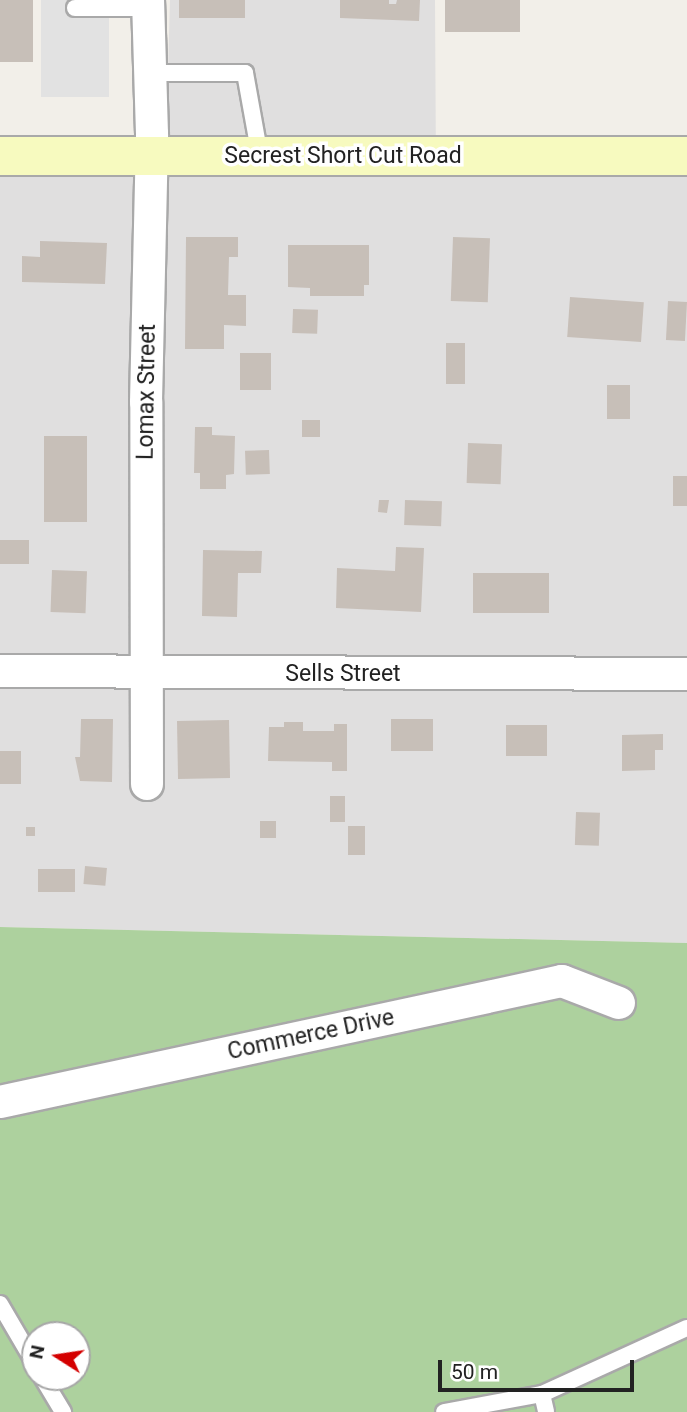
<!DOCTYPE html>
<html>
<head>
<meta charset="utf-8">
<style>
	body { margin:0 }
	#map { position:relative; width:687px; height:1412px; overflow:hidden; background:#f2efe9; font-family:Roboto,sans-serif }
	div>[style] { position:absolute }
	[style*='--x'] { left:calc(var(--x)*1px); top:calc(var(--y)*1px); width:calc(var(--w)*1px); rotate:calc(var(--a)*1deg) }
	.residential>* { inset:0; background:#e0dfdf }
	.forest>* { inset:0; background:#add19e }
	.parking>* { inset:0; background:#e2e2e2; transform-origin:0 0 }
	.building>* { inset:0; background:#c7bfb8; transform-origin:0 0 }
	.roads { filter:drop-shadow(2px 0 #a9a9a9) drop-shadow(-2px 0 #a9a9a9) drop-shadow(0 2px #a9a9a9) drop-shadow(0 -2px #a9a9a9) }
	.lane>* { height:16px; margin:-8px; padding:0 8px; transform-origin:8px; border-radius:8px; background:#fff }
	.street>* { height:32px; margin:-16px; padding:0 16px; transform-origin:16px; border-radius:16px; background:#fff }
	.secondary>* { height:38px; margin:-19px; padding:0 19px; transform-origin:19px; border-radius:19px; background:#f7fabf }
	span { translate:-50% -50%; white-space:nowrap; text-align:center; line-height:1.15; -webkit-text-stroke:7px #fff; paint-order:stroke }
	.street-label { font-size:23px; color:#222 }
	.north { position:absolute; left:21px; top:1321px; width:70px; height:70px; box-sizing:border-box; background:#fff; border:2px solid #a7a7a7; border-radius:50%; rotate:282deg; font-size:19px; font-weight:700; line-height:28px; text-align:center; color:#222 }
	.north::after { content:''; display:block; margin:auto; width:24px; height:32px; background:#d40000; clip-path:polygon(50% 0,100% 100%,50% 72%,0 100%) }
	.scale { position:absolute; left:438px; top:1360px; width:196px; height:32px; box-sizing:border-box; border:4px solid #222; border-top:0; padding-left:9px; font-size:21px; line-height:24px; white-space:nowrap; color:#222; -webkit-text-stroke:5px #fff; paint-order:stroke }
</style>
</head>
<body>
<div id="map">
	<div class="residential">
		<div style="clip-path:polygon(170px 0,435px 0,436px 173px,687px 173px,687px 943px,0 927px,0 175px,165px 177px)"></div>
	</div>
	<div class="forest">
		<div style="clip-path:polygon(evenodd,0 927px,687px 943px,687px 1412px,0 1412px,0 927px,35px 1335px,77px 1335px,77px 1377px,35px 1377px,35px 1335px)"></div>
	</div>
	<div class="parking">
		<div style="left:41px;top:0;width:68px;height:97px"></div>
	</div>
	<div class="building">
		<div style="left:0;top:0;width:33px;height:62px"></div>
		<div style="left:179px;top:0;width:66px;height:18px"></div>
		<div style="clip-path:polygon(340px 0,389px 0,389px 4px,396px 4px,397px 0,420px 0,419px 21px,340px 18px)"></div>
		<div style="left:445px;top:0;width:75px;height:32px"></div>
		<div style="clip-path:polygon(186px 237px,238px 237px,238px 257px,229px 257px,228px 295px,246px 295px,246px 326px,224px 325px,224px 349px,185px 349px)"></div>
		<div style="left:453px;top:237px;width:37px;height:64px;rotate:2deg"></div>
		<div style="clip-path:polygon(40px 241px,107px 243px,105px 284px,22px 282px,22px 256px,40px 257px)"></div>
		<div style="clip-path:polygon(288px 245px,369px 245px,369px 285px,364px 285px,364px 296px,310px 296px,310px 288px,288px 287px)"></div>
		<div style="left:570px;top:297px;width:74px;height:40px;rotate:4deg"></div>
		<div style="left:668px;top:301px;width:19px;height:39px;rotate:3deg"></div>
		<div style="left:293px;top:309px;width:25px;height:24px;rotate:2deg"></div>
		<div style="left:446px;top:343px;width:19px;height:41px"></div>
		<div style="left:240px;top:353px;width:31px;height:37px"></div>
		<div style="left:607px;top:385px;width:23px;height:34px"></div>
		<div style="left:302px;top:420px;width:18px;height:17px"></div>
		<div style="clip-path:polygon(195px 427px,212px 427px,212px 435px,235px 436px,234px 474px,226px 475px,226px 489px,200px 489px,200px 473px,194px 473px)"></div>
		<div style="left:44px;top:436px;width:43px;height:86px"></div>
		<div style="left:468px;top:443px;width:34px;height:40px;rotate:2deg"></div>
		<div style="left:269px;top:450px;width:24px;height:24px;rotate:88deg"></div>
		<div style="left:673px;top:476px;width:14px;height:30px"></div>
		<div style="clip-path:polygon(379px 500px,389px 500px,387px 513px,378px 512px)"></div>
		<div style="left:405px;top:500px;width:37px;height:25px;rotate:2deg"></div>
		<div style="left:0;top:540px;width:29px;height:24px"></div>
		<div style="clip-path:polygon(396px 547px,424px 548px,421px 612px,336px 608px,337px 568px,395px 571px)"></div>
		<div style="clip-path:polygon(203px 550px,262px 551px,261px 573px,238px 573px,237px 617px,202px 616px)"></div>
		<div style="left:52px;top:570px;width:35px;height:42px;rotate:2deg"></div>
		<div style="left:473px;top:573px;width:76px;height:40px"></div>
		<div style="clip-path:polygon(81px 719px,113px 719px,112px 782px,80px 781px,75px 757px,80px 757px)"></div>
		<div style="left:391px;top:719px;width:42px;height:32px"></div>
		<div style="left:229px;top:720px;width:58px;height:52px;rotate:89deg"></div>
		<div style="clip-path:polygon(284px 722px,303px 722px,303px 731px,334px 731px,334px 724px,347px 724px,347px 771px,332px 771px,332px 762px,268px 761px,269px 727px,284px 727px)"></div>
		<div style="left:506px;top:725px;width:41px;height:31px"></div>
		<div style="clip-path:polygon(663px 734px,663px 750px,655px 750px,655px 770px,622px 771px,622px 735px)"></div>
		<div style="left:0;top:751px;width:21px;height:33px"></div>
		<div style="left:330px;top:796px;width:15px;height:26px"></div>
		<div style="left:576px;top:812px;width:24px;height:33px;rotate:2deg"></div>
		<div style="left:260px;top:821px;width:16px;height:17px"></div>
		<div style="left:348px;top:826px;width:17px;height:29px"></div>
		<div style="left:26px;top:827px;width:9px;height:9px"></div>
		<div style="left:85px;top:866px;width:22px;height:18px;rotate:5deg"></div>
		<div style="left:38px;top:869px;width:37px;height:23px"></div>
	</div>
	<div class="roads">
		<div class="lane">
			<div style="--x:75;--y:8;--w:73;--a:0"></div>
			<div style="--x:150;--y:73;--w:95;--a:0"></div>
			<div style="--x:245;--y:73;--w:84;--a:79.8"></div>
			<div style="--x:0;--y:1304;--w:69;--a:59.7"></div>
			<div style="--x:42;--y:1377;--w:41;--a:59"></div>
			<div style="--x:542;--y:1394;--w:18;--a:77"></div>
			<div style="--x:444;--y:1412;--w:100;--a:-10.4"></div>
			<div style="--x:542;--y:1394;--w:159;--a:-24.5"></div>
		</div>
		<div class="street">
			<div style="--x:0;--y:671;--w:687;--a:0.25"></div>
			<div style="--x:147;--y:784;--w:382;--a:-90.1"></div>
			<div style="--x:146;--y:402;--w:268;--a:-88.7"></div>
			<div style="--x:152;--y:134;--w:134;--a:-91.7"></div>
			<div style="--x:0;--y:1102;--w:575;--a:-12.15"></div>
			<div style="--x:562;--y:981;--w:61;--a:21.1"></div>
		</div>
		<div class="secondary">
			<div style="--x:0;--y:156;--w:687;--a:0"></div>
		</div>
	</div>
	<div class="street-label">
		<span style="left:343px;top:156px">Secrest Short Cut Road</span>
		<span style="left:147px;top:392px;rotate:-89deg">Lomax Street</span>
		<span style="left:343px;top:674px">Sells Street</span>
		<span style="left:311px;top:1035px;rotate:-12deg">Commerce Drive</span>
	</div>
	<div class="north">N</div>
	<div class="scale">50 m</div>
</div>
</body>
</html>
